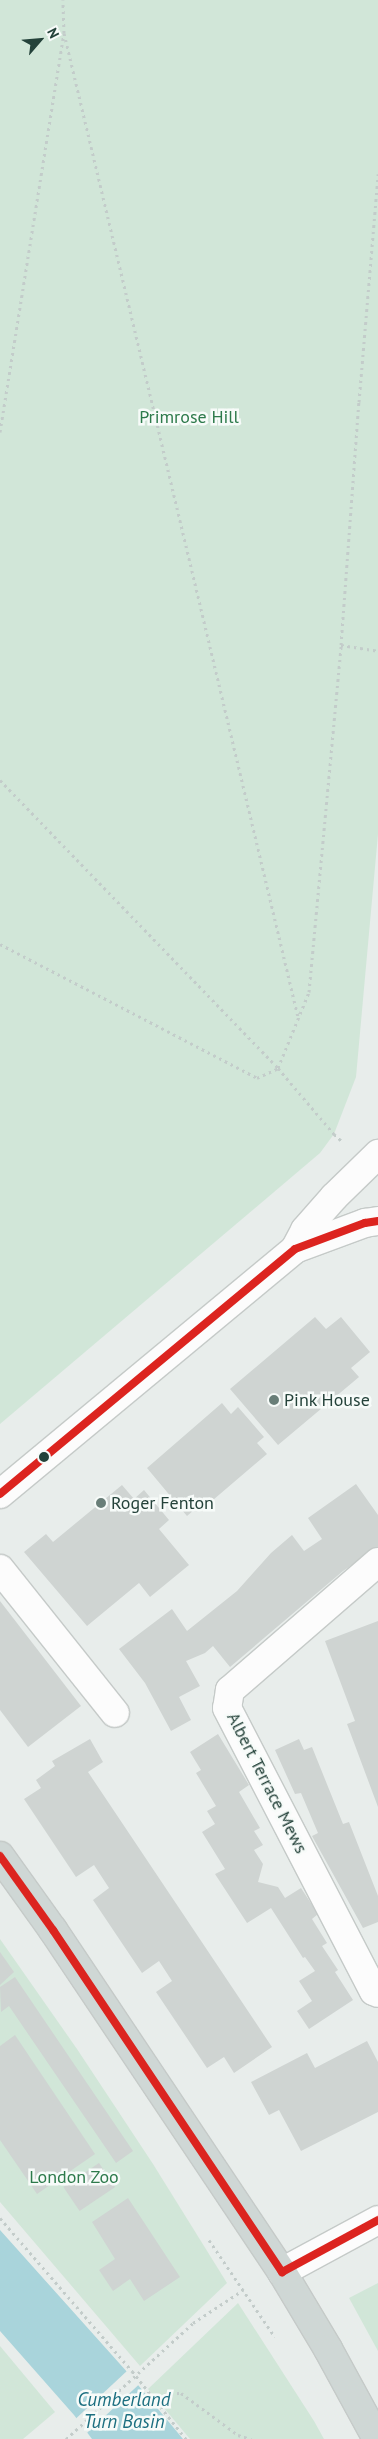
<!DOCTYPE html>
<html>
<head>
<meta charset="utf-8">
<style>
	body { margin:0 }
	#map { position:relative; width:378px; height:2439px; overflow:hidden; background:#e8edeb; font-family:"PT Sans",sans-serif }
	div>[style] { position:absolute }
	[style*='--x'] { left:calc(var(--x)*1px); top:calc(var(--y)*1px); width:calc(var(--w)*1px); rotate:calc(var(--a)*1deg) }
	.green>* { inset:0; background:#d1e6d8 }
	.water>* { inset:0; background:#a9d4db }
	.pier>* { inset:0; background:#e8edeb; transform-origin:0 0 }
	.building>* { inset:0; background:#cfd4d2; transform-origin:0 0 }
	.path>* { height:3px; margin-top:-1.5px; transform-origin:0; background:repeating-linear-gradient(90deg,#c3ccca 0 2.5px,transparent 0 6.5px) }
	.roads { filter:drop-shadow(1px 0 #c5cac8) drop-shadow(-1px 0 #c5cac8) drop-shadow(0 1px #c5cac8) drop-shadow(0 -1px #c5cac8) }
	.minor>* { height:28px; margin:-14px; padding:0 14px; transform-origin:14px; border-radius:14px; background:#fcfcfc }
	.major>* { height:28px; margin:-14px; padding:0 14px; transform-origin:14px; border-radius:14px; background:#cfd7d5 }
	.path-bridge>* { height:3px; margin-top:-1.5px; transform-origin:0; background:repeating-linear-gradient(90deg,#c3ccca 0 2.5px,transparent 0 6.5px) }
	.bus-1>* { height:8px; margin:-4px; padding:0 4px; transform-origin:4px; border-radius:4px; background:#dc241f }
	.dots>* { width:14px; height:14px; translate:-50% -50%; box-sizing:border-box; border:2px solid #f7fbf9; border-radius:50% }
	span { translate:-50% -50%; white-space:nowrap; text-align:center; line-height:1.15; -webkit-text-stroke:5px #f7fbf9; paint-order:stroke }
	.park-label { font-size:18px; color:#2d7a4b }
	.poi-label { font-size:18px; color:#24423a }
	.left { translate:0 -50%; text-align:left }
	.street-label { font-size:18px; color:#24423a }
	.water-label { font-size:19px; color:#1c6f80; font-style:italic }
	.north { position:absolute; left:15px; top:15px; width:50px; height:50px; -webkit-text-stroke:4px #f7fbf9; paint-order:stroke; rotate:63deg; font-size:14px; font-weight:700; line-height:20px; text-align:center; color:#24423a }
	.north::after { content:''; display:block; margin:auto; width:18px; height:22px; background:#24423a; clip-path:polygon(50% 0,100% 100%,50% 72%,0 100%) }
</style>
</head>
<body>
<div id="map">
	<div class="green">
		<div style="clip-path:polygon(0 0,378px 0,378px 834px,356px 1077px,334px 1134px,320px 1153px,0 1424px)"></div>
		<div style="clip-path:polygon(0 1939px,77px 2049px,153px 2164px,227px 2283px,140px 2366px,0 2202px)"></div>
		<div style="clip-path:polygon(378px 2283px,378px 2351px,349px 2298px)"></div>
		<div style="clip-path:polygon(238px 2303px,314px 2421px,324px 2439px,190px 2439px,148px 2389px)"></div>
		<div style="clip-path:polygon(0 2346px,55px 2412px,23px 2439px,0 2439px)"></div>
	</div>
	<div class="water">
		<div style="clip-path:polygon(0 2230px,128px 2373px,183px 2439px,92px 2439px,74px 2415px,0 2331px)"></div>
	</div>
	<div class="pier">
		<div style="left:128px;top:2370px;width:18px;height:73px;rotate:47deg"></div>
	</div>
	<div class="building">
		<div style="clip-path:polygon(315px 1317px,326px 1329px,341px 1317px,370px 1352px,351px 1368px,359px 1377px,278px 1445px,230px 1389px)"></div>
		<div style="clip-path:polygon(222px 1403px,231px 1414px,238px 1407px,264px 1437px,257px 1443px,267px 1454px,213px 1500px,209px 1497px,187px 1516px,147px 1468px)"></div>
		<div style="clip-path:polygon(356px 1484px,378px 1515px,378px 1547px,343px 1571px,230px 1667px,213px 1646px,205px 1653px,186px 1661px,200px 1686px,179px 1697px,191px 1720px,171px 1731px,145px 1683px,119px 1649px,172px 1609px,187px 1631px,237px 1591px,271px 1553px,292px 1535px,304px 1551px,322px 1539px,308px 1518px)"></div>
		<div style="clip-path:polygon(122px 1485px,134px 1499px,144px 1490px,169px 1520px,159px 1529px,189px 1565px,150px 1597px,139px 1583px,87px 1626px,24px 1552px,46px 1534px,53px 1542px)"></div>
		<div style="clip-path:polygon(0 1601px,81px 1706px,28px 1747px,0 1710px)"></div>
		<div style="clip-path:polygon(378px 1621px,378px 1807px,347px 1724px,355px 1721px,325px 1641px)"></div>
		<div style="clip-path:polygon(218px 1734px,249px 1785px,239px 1792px,260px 1828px,254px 1831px,263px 1845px,254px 1850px,263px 1864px,258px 1882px,278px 1887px,285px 1898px,301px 1888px,318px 1914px,312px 1919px,327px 1943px,322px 1946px,338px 1970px,335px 1972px,353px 2000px,309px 2029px,297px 2011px,312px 2001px,299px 1981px,315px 1971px,305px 1957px,303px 1958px,271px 1908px,247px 1923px,215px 1874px,225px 1869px,202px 1832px,215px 1824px,207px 1811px,216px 1806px,196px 1773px,201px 1770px,190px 1752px)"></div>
		<div style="clip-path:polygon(90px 1739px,103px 1762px,88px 1772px,272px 2047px,234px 2073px,224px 2057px,207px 2068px,156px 1992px,172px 1981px,159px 1961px,142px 1973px,93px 1900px,109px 1888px,94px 1865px,76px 1877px,24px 1799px,41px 1788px,36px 1780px,55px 1766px,52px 1761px)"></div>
		<div style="clip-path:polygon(299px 1739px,304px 1750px,312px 1747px,343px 1824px,349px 1822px,378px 1896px,378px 1922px,363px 1928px,312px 1836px,318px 1833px,301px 1793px,295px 1794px,275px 1750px)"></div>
		<div style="clip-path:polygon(0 1952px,14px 1972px,0 1985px)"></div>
		<div style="clip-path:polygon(15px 1977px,133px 2151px,116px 2163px,9px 2006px,1px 2012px,0 1987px)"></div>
		<div style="clip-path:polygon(15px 2035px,95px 2154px,37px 2194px,0 2140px,0 2046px)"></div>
		<div style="clip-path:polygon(367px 2041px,378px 2062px,378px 2112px,301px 2151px,279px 2110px,269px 2115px,251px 2082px,307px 2053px,315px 2068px)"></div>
		<div style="left:99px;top:2163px;width:29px;height:43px;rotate:56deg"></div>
		<div style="clip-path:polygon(128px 2198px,180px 2277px,144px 2301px,130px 2279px,113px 2291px,99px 2270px,115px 2259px,92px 2222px)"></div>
	</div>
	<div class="path">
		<div style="--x:64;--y:33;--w:1011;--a:76.62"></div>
		<div style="--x:0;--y:432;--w:404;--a:-80.9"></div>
		<div style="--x:64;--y:33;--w:33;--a:-92"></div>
		<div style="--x:341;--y:645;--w:37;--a:9"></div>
		<div style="--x:0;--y:780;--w:400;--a:46"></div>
		<div style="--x:278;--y:1068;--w:87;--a:49.7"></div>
		<div style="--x:334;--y:1134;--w:12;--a:42"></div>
		<div style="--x:0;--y:944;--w:290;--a:27.5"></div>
		<div style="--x:257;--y:1078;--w:23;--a:-25"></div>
		<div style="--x:278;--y:1068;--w:82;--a:-67.8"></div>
		<div style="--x:309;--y:992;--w:348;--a:-84.7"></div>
		<div style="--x:341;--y:645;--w:244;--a:-85.8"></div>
		<div style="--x:359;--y:402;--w:229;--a:-85.2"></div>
		<div style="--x:0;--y:2218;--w:202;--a:49.2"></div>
		<div style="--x:132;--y:2371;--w:87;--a:51.5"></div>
		<div style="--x:209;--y:2240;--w:117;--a:55.8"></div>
		<div style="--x:193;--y:2323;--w:60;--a:-33.4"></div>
		<div style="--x:151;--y:2396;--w:30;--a:-6"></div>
		<div style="--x:181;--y:2393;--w:71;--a:36.4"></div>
		<div style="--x:238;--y:2435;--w:14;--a:17"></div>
	</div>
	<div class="roads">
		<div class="minor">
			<div style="--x:295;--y:1249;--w:21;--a:-62"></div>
			<div style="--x:305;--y:1230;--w:44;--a:-48.7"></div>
			<div style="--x:334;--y:1197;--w:62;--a:-44.3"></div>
			<div style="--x:0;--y:1494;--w:383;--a:-39.7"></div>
			<div style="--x:295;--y:1249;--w:75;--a:-20.4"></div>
			<div style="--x:365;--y:1223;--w:13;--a:-9"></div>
			<div style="--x:378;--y:1562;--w:196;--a:139.1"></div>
			<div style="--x:230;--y:1690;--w:18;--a:99"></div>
			<div style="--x:227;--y:1708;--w:319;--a:62.6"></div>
			<div style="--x:374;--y:1991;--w:4;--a:27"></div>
			<div style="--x:0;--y:1569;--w:184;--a:51.4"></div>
			<div style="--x:282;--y:2272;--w:109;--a:-28.4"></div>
		</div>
		<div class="major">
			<div style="--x:0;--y:1856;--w:91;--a:54.4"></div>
			<div style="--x:53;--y:1930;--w:412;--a:56.2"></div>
			<div style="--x:282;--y:2272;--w:90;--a:59.1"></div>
			<div style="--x:328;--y:2349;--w:102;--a:61.4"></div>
		</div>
	</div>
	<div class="path-bridge">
		<div style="--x:66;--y:2439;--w:172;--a:-42.4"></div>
	</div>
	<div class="bus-1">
		<div style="--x:0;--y:1494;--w:383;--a:-39.7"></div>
		<div style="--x:295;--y:1249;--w:75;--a:-20.4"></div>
		<div style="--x:365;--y:1223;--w:13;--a:-9"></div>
		<div style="--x:0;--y:1856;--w:91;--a:54.4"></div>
		<div style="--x:53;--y:1930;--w:412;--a:56.2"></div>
		<div style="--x:282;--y:2272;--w:109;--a:-28.4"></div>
	</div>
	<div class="dots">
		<div style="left:274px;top:1400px;background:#697e78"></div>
		<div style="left:44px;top:1457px;background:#24423a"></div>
		<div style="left:101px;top:1503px;background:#697e78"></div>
	</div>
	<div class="park-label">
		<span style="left:189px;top:417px">Primrose Hill</span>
		<span style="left:74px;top:2177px">London Zoo</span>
	</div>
	<div class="poi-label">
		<span class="left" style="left:284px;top:1400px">Pink House</span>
		<span class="left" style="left:111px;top:1503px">Roger Fenton</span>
	</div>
	<div class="street-label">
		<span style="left:267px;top:1783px;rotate:63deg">Albert Terrace Mews</span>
	</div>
	<div class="water-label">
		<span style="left:124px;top:2411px">Cumberland<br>Turn Basin</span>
	</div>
	<div class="north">N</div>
</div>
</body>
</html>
